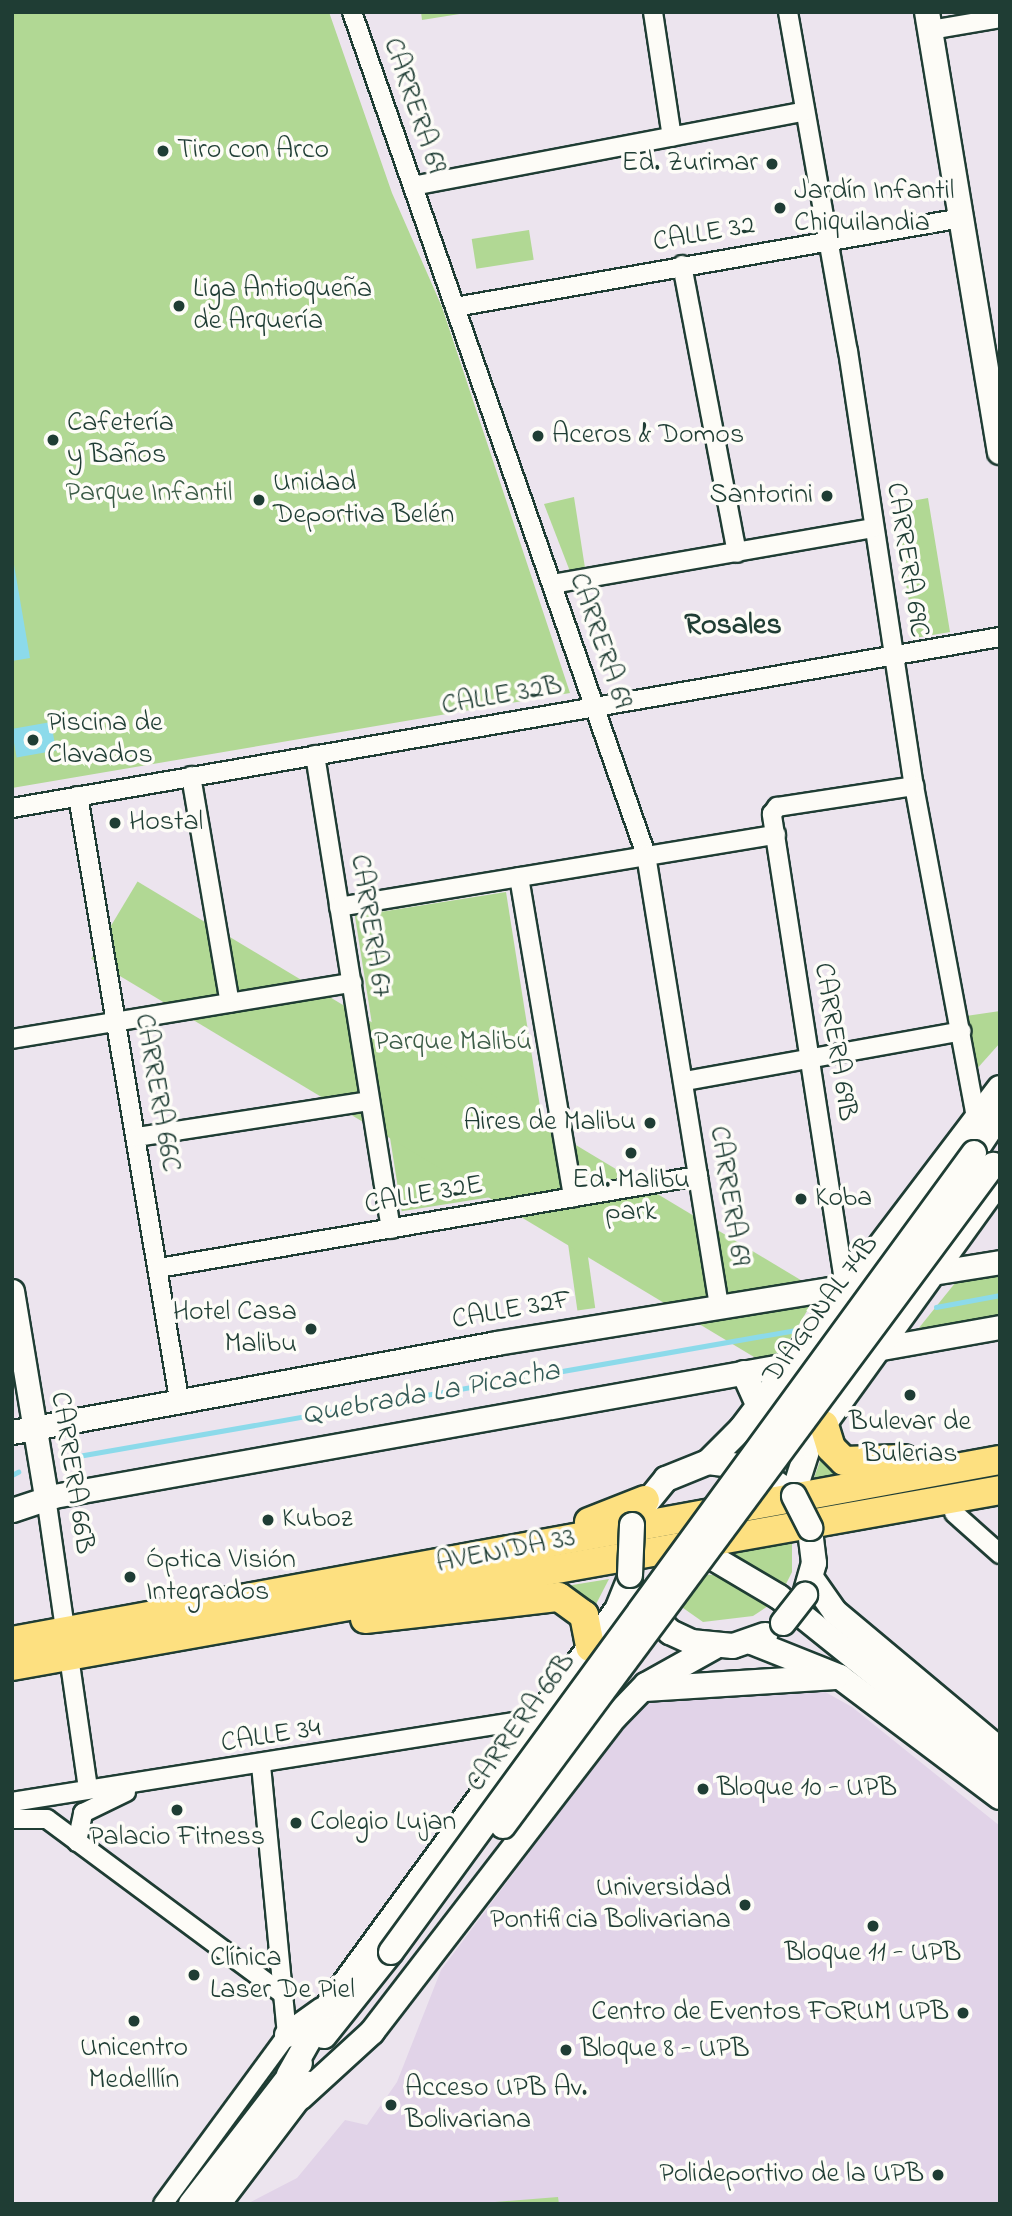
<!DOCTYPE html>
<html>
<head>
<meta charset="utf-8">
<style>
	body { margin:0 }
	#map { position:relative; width:1012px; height:2216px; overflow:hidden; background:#ece4ee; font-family:"Indie Flower",sans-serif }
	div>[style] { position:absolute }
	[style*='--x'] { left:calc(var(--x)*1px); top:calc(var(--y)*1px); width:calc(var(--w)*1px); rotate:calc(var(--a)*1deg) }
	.built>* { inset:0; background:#e1d3e8 }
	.green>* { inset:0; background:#b1d894; transform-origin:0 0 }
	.water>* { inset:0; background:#8cdaea; transform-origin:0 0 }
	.stream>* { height:4.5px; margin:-2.25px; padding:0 2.25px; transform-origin:2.25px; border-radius:2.25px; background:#8cdaea }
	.roads { filter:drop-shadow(2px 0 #1f3d34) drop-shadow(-2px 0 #1f3d34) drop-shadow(0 2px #1f3d34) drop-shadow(0 -2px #1f3d34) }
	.minor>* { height:18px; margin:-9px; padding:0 9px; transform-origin:9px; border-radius:9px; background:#fdfcf7 }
	.tertiary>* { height:23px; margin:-11.5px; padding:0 11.5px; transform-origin:11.5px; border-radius:11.5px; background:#fdfcf7 }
	.secondary>* { height:24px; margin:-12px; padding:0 12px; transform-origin:12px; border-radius:12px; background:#fdfcf7 }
	.primary>* { height:28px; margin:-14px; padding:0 14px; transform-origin:14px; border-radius:14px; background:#fde080 }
	.bridges { filter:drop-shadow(2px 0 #1f3d34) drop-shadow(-2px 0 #1f3d34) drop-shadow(0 2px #1f3d34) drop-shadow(0 -2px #1f3d34) }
	.secondary-bridge>* { height:24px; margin:-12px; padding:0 12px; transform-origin:12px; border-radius:12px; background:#fdfcf7 }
	.dots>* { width:19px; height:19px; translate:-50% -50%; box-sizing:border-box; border:4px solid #fdfcf7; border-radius:50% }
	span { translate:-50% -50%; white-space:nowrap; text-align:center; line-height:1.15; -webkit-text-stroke:7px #fdfcf7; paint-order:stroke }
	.street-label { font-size:28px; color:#1f3d34 }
	.poi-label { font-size:28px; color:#1f3d34 }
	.left { translate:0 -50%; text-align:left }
	.right { translate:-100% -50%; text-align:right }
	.park-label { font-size:28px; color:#3c5c47 }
	.neighbourhood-label { font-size:30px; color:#1f3d34; font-weight:700 }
	.water-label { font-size:30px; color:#355c58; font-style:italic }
	.frame { position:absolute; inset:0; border:14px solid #1f3d34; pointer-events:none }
</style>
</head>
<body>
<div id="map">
	<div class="built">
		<div style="clip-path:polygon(820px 1689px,852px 1707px,1000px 1826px,1000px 2204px,247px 2204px,297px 2178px,345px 2120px,367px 2125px,397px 2082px,441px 1970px,636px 1710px,658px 1698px)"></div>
	</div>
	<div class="green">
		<div style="clip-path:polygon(12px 12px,329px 12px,392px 193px,442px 307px,570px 693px,12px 788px)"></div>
		<div style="clip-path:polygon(421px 12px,472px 12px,422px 20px)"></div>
		<div style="left:529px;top:230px;width:30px;height:58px;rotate:81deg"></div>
		<div style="clip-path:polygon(574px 497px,585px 568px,571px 574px,544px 504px)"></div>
		<div style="clip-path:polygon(928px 498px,950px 632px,915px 638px,898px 536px,911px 533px,906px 502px)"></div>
		<div style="left:506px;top:892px;width:299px;height:153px;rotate:81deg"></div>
		<div style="clip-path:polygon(1000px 1011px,1000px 1043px,975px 1071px,966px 1016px)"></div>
		<div style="left:582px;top:1214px;width:95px;height:18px;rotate:82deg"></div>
		<div style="clip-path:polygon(1000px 1262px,1000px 1327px,906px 1344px,968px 1267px)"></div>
		<div style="left:819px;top:1291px;width:90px;height:795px;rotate:121deg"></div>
		<div style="clip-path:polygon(822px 1455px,850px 1475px,813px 1481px)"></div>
		<div style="clip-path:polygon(792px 1538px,792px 1572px,785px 1586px,728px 1552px)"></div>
		<div style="clip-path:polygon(652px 1570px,713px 1575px,748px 1586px,771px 1604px,753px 1616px,703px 1622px,666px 1596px)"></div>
		<div style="clip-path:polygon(609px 1579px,593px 1610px,560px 1587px)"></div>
		<div style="clip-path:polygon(558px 2197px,559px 2204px,483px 2204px,483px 2203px)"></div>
	</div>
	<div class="water">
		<div style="clip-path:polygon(12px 553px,30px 658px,12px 661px)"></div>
		<div style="left:51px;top:722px;width:29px;height:40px;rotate:80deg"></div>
	</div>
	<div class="stream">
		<div style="--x:936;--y:1307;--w:65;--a:-10.6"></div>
		<div style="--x:67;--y:1458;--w:740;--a:-9.96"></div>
		<div style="--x:12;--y:1475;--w:7;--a:-27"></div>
	</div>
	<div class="roads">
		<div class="minor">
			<div style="--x:352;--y:12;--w:893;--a:70.77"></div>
			<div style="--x:646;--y:855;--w:458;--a:80.8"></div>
			<div style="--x:653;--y:12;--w:126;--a:81.4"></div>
			<div style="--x:788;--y:12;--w:344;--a:80"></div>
			<div style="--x:848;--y:351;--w:440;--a:81.4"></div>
			<div style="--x:914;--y:786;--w:336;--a:79.4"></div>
			<div style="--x:930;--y:30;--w:71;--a:-9.7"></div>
			<div style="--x:413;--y:186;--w:399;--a:-10.8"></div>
			<div style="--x:682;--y:265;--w:293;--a:79.2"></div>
			<div style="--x:455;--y:307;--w:515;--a:-9.96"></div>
			<div style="--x:552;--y:584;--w:325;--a:-9.9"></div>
			<div style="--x:315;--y:755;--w:480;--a:80.9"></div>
			<div style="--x:191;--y:776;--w:230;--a:80.3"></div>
			<div style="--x:78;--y:796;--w:611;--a:80.49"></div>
			<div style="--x:12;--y:808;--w:1003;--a:-9.82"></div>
			<div style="--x:519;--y:877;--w:325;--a:80.4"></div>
			<div style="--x:339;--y:907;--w:443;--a:-9.4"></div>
			<div style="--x:12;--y:1039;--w:345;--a:-9.4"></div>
			<div style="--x:685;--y:1081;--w:281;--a:-10.2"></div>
			<div style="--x:137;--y:1137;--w:235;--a:-8.8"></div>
			<div style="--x:159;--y:1268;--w:547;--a:-9.69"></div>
			<div style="--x:845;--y:1287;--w:479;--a:-98.8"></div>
			<div style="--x:772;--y:814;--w:9;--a:-54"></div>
			<div style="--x:777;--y:807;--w:139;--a:-8.7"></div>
			<div style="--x:46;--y:1497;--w:294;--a:81.8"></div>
			<div style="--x:954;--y:1513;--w:62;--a:41.7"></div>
			<div style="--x:12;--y:1802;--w:533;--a:-9.07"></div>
			<div style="--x:12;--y:1819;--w:35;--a:0"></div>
			<div style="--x:47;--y:1819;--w:295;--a:36.6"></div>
			<div style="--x:77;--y:1842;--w:30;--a:-78"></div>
			<div style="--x:83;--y:1813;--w:48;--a:-26"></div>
			<div style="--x:163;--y:2204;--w:210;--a:-53.7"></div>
			<div style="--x:287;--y:2035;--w:271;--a:-95.5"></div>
		</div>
		<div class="tertiary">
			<div style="--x:920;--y:1275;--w:81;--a:-9.2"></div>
			<div style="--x:12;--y:1291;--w:209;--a:80.6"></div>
			<div style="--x:865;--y:1351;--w:137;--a:-10.1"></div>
			<div style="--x:12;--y:1432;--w:492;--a:-10.4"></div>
			<div style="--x:496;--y:1343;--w:371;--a:-9.2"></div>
			<div style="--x:12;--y:1510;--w:44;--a:-18.4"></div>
			<div style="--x:54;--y:1496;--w:761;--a:-10.14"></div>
		</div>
		<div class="secondary">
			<div style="--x:927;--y:12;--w:446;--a:80.6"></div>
			<div style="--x:974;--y:1153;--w:47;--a:-56.3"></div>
			<div style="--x:744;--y:1373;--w:35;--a:66"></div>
			<div style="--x:708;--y:1462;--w:47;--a:-45"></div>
			<div style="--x:741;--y:1429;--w:428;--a:-52.8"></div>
			<div style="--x:793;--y:1495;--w:52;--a:-72.3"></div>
			<div style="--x:809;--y:1445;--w:327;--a:-54.2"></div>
			<div style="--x:635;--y:1517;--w:49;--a:-50.8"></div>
			<div style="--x:666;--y:1479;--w:45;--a:-22"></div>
			<div style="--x:708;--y:1462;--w:47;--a:7.3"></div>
			<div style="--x:755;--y:1468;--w:48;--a:35.7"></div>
			<div style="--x:691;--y:1545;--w:102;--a:30.6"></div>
			<div style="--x:779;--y:1597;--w:284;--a:38.8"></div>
			<div style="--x:811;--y:1578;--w:42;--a:54.8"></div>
			<div style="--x:835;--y:1612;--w:215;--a:39.9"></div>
			<div style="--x:806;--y:1591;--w:29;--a:-74"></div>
			<div style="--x:814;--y:1563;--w:35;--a:-97"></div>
			<div style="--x:643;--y:1604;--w:39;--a:46"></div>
			<div style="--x:670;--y:1632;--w:23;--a:25"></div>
			<div style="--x:691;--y:1642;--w:42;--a:5.4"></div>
			<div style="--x:733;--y:1646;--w:34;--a:-19"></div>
			<div style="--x:752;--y:1642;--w:95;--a:21.7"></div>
			<div style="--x:840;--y:1677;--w:200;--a:36.9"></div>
			<div style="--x:645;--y:1689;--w:191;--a:-3.6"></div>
			<div style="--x:287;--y:2035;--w:43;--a:-35.5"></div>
			<div style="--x:324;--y:2036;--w:107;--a:-51.4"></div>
			<div style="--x:289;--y:2075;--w:79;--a:-60.5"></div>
			<div style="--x:328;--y:2006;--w:490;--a:-53.9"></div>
			<div style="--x:617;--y:1610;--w:35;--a:-68"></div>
			<div style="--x:300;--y:2098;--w:98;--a:-42.5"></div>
			<div style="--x:372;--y:2032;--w:398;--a:-52.4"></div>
			<div style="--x:615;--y:1717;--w:45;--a:-45.9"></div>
			<div style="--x:646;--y:1685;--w:78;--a:-29.2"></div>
			<div style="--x:191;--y:2204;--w:178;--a:-52.3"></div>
			<div style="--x:218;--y:2204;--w:151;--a:-52.8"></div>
		</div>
		<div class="primary">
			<div style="--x:824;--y:1425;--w:24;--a:73"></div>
			<div style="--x:831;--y:1448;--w:18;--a:45"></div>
			<div style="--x:844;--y:1461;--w:60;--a:-1.9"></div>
			<div style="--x:589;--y:1522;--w:60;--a:-21.4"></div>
			<div style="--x:365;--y:1619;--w:195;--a:-6.5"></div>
			<div style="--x:559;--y:1597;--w:31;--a:36"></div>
			<div style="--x:584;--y:1615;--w:33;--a:79"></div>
			<div style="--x:12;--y:1641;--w:1004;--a:-10.38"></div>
			<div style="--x:12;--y:1666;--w:1004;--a:-10.1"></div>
		</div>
	</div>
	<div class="bridges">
		<div class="secondary-bridge">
			<div style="--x:794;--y:1496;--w:36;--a:63"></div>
			<div style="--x:630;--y:1575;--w:50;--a:-87.7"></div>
			<div style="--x:783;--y:1623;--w:36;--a:-52"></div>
			<div style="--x:503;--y:1826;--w:823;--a:-53.45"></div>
			<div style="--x:391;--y:1952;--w:989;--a:-53.88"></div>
		</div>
	</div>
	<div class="dots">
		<div style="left:163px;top:151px;background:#1f3d34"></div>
		<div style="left:772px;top:164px;background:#1f3d34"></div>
		<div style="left:780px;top:208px;background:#1f3d34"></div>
		<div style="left:179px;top:306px;background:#1f3d34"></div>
		<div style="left:538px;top:436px;background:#1f3d34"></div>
		<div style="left:53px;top:440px;background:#1f3d34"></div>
		<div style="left:827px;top:496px;background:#1f3d34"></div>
		<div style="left:259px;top:500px;background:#1f3d34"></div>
		<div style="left:33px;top:740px;background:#1f3d34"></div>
		<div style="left:115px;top:823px;background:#1f3d34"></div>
		<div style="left:650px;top:1123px;background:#1f3d34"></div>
		<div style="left:631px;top:1153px;background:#1f3d34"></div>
		<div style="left:801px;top:1199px;background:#1f3d34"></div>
		<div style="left:311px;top:1329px;background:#1f3d34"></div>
		<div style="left:910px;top:1395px;background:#1f3d34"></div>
		<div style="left:268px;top:1520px;background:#1f3d34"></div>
		<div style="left:130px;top:1577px;background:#1f3d34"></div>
		<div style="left:703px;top:1789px;background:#1f3d34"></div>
		<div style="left:177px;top:1810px;background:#1f3d34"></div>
		<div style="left:296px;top:1823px;background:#1f3d34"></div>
		<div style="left:745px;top:1905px;background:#1f3d34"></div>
		<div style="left:873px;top:1926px;background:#1f3d34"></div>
		<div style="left:194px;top:1975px;background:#1f3d34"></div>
		<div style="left:963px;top:2013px;background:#1f3d34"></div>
		<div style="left:134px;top:2021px;background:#1f3d34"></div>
		<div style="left:566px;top:2050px;background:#1f3d34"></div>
		<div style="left:391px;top:2105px;background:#1f3d34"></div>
		<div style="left:938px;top:2175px;background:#1f3d34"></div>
	</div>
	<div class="street-label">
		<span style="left:413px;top:106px;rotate:71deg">CARRERA 69</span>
		<span style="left:704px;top:235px;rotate:-10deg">CALLE 32</span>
		<span style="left:906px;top:560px;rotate:81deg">CARRERA 69C</span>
		<span style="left:599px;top:641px;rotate:71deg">CARRERA 69</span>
		<span style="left:502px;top:697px;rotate:-10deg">CALLE 32B</span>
		<span style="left:369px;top:926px;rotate:81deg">CARRERA 67</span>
		<span style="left:834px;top:1042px;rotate:81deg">CARRERA 69B</span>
		<span style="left:156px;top:1093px;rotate:80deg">CARRERA 66C</span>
		<span style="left:424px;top:1196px;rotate:-10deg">CALLE 32E</span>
		<span style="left:728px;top:1196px;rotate:81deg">CARRERA 69</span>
		<span style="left:822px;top:1310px;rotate:-54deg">DIAGONAL 74B</span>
		<span style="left:512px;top:1311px;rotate:-10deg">CALLE 32F</span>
		<span style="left:71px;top:1473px;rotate:81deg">CARRERA 66B</span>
		<span style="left:506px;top:1552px;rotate:-11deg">AVENIDA 33</span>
		<span style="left:522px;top:1723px;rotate:-54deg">CARRERA 66B</span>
		<span style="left:271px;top:1737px;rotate:-9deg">CALLE 34</span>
	</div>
	<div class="poi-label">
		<span class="left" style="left:177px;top:151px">Tiro con Arco</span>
		<span class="right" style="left:758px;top:164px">Ed. Zurimar</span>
		<span class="left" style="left:794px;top:208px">Jardín Infantil<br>Chiquilandia</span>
		<span class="left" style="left:193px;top:306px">Liga Antioqueña<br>de Arquería</span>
		<span class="left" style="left:67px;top:440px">Cafetería<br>y Baños</span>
		<span class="left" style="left:552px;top:436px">Aceros &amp; Domos</span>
		<span class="left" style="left:273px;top:500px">Unidad<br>Deportiva Belén</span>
		<span class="right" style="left:813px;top:496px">Santorini</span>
		<span class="left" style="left:47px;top:740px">Piscina de<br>Clavados</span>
		<span class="left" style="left:129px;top:823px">Hostal</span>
		<span class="right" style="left:636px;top:1123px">Aires de Malibu</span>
		<span style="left:631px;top:1197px">Ed. Malibu<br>park</span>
		<span class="left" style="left:815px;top:1199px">Koba</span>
		<span class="right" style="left:297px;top:1329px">Hotel Casa<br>Malibu</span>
		<span style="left:910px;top:1439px">Bulevar de<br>Bulerias</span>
		<span class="left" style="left:282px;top:1520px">Kuboz</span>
		<span class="left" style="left:146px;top:1577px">Óptica Visión<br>Integrados</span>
		<span class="left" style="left:717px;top:1789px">Bloque 10 - UPB</span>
		<span class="left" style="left:310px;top:1823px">Colegio Lujan</span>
		<span style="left:177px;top:1838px">Palacio Fitness</span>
		<span class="right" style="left:731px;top:1905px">Universidad<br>Pontificia Bolivariana</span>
		<span style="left:873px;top:1954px">Bloque 11 - UPB</span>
		<span class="left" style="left:210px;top:1975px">Clínica<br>Laser De Piel</span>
		<span class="right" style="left:949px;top:2013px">Centro de Eventos FORUM UPB</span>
		<span style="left:134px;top:2065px">Unicentro<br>Medelllín</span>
		<span class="left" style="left:580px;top:2050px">Bloque 8 - UPB</span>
		<span class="left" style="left:405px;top:2105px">Acceso UPB Av.<br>Bolivariana</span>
		<span class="right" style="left:924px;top:2175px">Polideportivo de la UPB</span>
	</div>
	<div class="park-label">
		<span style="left:149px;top:494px">Parque Infantil</span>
		<span style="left:453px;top:1043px">Parque Malibú</span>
	</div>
	<div class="neighbourhood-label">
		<span style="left:733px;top:626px">Rosales</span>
	</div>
	<div class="water-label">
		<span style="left:431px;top:1394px;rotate:-10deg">Quebrada La Picacha</span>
	</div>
	<div class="frame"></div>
</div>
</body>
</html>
